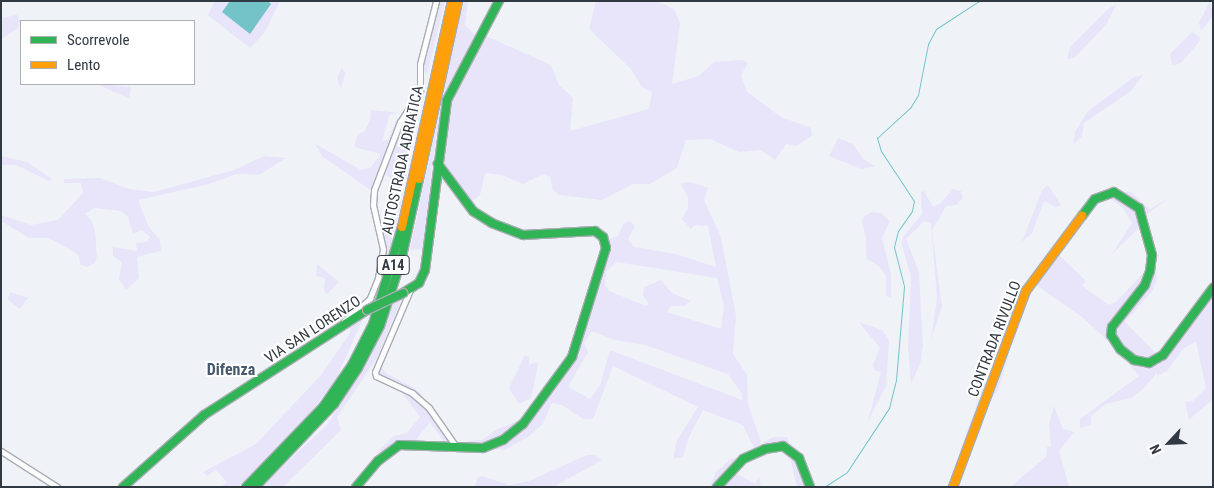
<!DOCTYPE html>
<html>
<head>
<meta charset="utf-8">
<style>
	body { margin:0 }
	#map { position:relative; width:1214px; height:488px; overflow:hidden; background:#eff3f8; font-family:"Roboto Condensed",sans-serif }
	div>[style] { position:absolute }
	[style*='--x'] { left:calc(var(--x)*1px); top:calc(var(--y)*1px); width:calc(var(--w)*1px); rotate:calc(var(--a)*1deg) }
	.green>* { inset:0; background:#e8e4f9 }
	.water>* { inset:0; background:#73c3c8 }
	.stream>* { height:1px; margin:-0.5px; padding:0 0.5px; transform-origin:0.5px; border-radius:0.5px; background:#73c3c8 }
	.roads { filter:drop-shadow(1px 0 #a8adb3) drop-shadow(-1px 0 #a8adb3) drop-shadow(0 1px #a8adb3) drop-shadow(0 -1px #a8adb3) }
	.street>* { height:5px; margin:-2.5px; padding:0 2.5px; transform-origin:2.5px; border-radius:2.5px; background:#fdfdfe }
	.fast>* { height:8px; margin:-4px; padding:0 4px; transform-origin:4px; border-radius:4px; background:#30b455 }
	.slow>* { height:8px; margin:-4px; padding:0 4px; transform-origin:4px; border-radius:4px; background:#ff9f0a }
	.bridges { filter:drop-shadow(1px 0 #a8adb3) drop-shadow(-1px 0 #a8adb3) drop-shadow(0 1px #a8adb3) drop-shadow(0 -1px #a8adb3) }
	.fast-bridge>* { height:8px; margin:-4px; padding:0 4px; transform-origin:4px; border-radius:4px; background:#30b455 }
	span { translate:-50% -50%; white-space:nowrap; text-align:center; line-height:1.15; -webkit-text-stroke:4px #fff; paint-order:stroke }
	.shield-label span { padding:1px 4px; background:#fff; border:1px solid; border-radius:4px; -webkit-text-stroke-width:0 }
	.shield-label { font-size:14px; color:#313942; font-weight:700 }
	.street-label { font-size:15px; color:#313942 }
	.neighbourhood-label { font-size:16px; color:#46586b; font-weight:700 }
	.frame { position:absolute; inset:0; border:2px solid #313942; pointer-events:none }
	.legend { position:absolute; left:20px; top:20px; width:175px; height:65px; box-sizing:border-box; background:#fff; border:1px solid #adb0b3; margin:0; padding:6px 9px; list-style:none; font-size:15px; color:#313942 }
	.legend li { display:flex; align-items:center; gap:10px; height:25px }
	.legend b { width:25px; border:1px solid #adb0b3 }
	.north { position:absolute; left:1144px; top:418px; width:50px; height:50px; -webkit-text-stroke:4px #fff; paint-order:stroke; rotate:245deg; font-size:14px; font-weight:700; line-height:20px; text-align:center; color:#313942 }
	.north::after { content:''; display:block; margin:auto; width:18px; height:22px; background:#313942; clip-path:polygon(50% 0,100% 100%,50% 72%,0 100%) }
</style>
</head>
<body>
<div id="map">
	<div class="green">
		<div style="clip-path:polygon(215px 1px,276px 1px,279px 3px,265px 32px,250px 48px,208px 15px)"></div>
		<div style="clip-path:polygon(436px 1px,445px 1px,427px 75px,422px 69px,422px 60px)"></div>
		<div style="clip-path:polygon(463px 1px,468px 1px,465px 25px,477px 37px,445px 97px,441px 111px,432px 164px,425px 249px,410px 250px)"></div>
		<div style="clip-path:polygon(596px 1px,656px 1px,674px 9px,680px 23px,672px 84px,699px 76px,714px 62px,742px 60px,748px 63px,741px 75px,747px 92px,781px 117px,811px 128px,812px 135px,797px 146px,786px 144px,775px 160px,761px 150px,739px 152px,710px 139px,686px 140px,677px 168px,650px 184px,633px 184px,602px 200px,559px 195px,553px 190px,550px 177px,543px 174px,523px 184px,502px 175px,485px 173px,480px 195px,474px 200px,466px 201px,446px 172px,441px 157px,448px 107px,484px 35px,551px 65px,559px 85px,573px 98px,570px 131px,649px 109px,652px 92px,642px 87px,631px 69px,589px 29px)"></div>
		<div style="clip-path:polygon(1210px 1px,1213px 16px,1201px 31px,1199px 23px)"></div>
		<div style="clip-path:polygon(1116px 5px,1106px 25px,1074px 58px,1067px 59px,1070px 47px,1109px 8px)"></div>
		<div style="clip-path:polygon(17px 15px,20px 20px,18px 28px,1px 39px,1px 18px)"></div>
		<div style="clip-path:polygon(1192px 32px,1200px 37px,1199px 42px,1181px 63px,1172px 65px,1170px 54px)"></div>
		<div style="clip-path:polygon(342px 67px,345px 73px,341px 89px,337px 78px)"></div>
		<div style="clip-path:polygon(1143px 75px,1131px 91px,1084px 123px,1082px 136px,1073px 145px,1075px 132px,1087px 112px,1134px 77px)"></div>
		<div style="clip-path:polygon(99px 84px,131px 87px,129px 98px,105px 88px)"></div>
		<div style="clip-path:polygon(420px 105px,397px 224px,385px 272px,380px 278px,383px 235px,399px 185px,383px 172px,400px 125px,406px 114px)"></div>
		<div style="clip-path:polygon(371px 110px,399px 113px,390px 114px,382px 141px,388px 140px,396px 120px,401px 117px,372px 191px,323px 157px,314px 143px,361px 170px,370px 168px,381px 154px,354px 147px,358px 134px,364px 132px,370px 121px)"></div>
		<div style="clip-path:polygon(838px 138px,853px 144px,864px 160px,875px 166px,861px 169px,829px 156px)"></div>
		<div style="clip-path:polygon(1px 156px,27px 162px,52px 179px,49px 181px,16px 165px,1px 165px)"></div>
		<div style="clip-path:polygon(264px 156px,286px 158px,259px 175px,237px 174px,209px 184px,138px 200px,149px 227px,160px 240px,161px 251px,137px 257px,139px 278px,126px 290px,119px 279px,122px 262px,113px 256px,113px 247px,137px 251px,136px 243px,147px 242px,150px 237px,142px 230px,133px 234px,128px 217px,121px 211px,94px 208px,85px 214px,91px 220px,95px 231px,97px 256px,95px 263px,87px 267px,80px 264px,79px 255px,60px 244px,49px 238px,29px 238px,1px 221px,1px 215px,31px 225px,58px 220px,83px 193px,81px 183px,64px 183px,64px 179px,100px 178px,129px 189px,154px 192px,234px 170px)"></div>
		<div style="clip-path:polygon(evenodd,690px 182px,708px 188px,704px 200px,721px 237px,736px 316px,733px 354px,747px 375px,748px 404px,761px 442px,759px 447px,754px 448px,743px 425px,703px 410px,689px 437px,683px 457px,673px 459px,677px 440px,698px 407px,613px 366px,593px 419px,583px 419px,562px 405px,552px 403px,543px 424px,529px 436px,505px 450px,494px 449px,530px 420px,569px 364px,607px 240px,618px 236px,624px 223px,630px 221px,635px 226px,628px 239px,634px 247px,675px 254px,716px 267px,708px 226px,695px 225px,691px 229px,682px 219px,688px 208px,688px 198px,681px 183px,690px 182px,616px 262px,717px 278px,724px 306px,721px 329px,667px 312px,671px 306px,684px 306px,691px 301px,672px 293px,661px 280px,644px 287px,643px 295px,649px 304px,646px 306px,609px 291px,605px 285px,606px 272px,616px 262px,690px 182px,592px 331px,615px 340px,645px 345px,728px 374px,742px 394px,742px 400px,610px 350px,600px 385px,590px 399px,568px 387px,588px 352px,584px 343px,592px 331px)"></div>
		<div style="clip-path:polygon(1048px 185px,1061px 205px,1056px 207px,1044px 201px,1032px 233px,1022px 242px,1042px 190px)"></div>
		<div style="clip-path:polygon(953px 189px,961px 191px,963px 198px,956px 205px,946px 206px,932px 231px,942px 307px,931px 340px,937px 298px,931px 223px,924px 221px,906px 239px,919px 272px,923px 347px,920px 364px,911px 384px,908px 347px,911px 277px,902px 245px,903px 237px,922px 214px,921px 192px,924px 191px,933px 207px,941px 203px)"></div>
		<div style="clip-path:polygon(1119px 192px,1131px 192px,1150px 209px,1169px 198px,1146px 215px)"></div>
		<div style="clip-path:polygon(1112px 195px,1136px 208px,1142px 225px,1112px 254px,1132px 223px,1123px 208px,1111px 199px)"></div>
		<div style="clip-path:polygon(872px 212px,881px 213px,890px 221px,882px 238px,891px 274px,891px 298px,886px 295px,886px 276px,880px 267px,867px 259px,866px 254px,866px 238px,862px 222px,864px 216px)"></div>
		<div style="clip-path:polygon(1056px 252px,1086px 281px,1082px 286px,1109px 305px,1117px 301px,1149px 267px,1143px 285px,1109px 332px,1107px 340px,1082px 317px,1033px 283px)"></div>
		<div style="clip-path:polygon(1155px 263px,1157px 279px,1153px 290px,1125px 322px,1158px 355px,1144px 360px,1134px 357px,1114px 339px,1115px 327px,1148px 284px)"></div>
		<div style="clip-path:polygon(317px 264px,339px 282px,327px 294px,324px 291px,325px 278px,316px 276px)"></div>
		<div style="clip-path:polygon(1213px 290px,1213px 399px,1189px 420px,1185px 402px,1193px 401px,1206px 388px,1196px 342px,1184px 348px,1167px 371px,1157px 376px,1157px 373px,1143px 389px,1131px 398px,1106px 404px,1091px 416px,1091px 425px,1080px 428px,1080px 419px,1139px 376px,1121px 354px,1127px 359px,1151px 363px)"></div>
		<div style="clip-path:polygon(11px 292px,28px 298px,20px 309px,7px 299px)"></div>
		<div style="clip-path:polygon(1022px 296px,1001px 352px,1003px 341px,1000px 338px,1013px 300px)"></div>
		<div style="clip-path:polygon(401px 300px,377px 358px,337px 417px,341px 430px,283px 487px,260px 487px,327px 425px,371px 355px,394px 302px)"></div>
		<div style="clip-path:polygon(363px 319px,335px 381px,310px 413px,260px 466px,238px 487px,221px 487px,227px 482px,216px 470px,207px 476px,203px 472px,256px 444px,322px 374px,350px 333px,350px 328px,342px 331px,345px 328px,357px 320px)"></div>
		<div style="clip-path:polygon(859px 322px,882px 330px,889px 340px,886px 386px,868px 421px,881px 372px,874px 370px,873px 364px,880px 348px)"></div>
		<div style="clip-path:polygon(397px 324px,396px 333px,379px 365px,386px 373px,416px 389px,422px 395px,421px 400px,378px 375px,376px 369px)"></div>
		<div style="clip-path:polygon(1005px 353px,1009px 354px,998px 390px,985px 410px)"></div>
		<div style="clip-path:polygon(525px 355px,529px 357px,529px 365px,536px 362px,538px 365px,531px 398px,519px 404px,509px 388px)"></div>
		<div style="clip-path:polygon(984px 383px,989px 384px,950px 487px,948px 487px)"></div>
		<div style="clip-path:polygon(397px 386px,427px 408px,455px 446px,445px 443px,430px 422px,416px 440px,375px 454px,394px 436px,407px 433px,420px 417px)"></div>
		<div style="clip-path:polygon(1054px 406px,1063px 429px,1074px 432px,1059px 451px,1069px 487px,1010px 487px,1046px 457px,1047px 447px,1051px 446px,1049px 425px)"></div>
		<div style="clip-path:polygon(526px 418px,498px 443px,466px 447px,469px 441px,482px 440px,499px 428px)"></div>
		<div style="clip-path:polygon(774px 437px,787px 437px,789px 443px,763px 447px,764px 442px)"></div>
		<div style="clip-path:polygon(587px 455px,594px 455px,602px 460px,553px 487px,475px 487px,477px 478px,482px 476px,509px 485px,529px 481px)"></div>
		<div style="clip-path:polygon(790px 457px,795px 460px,807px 487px,797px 487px)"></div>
		<div style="clip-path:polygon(732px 458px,741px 458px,716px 487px,709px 487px,716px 472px)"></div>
		<div style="clip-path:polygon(734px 472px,755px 484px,759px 476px,761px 487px,721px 487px)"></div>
	</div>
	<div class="water">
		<div style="clip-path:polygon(230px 1px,268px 1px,271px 4px,250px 34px,222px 12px)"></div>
	</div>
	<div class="stream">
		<div style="--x:824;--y:487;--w:27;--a:-33"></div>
		<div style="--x:847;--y:472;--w:77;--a:-56.7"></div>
		<div style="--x:889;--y:408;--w:29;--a:-76"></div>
		<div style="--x:896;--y:380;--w:94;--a:-85.1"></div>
		<div style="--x:904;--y:286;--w:40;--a:-104.4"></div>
		<div style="--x:894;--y:247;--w:16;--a:-76"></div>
		<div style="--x:898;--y:231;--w:24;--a:-55"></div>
		<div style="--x:912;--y:211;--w:10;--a:-79"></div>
		<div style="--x:914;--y:201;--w:60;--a:-123.4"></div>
		<div style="--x:881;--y:151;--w:14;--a:-107"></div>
		<div style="--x:877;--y:138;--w:45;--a:-42.3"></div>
		<div style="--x:910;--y:108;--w:15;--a:-58"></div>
		<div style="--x:918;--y:95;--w:52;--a:-78.9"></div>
		<div style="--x:928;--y:44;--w:17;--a:-62"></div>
		<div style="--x:936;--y:29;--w:51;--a:-33.1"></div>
	</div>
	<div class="roads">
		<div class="street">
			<div style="--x:410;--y:290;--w:89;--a:113.1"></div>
			<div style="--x:375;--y:372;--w:4;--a:76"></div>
			<div style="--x:376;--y:376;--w:40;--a:25"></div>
			<div style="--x:412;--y:393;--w:23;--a:41"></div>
			<div style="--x:429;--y:408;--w:49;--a:55"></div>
			<div style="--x:344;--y:321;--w:35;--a:-41"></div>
			<div style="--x:370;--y:298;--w:22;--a:-68"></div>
			<div style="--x:378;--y:278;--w:29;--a:-80"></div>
			<div style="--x:383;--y:249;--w:45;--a:-102.8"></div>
			<div style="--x:373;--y:205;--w:15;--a:-86"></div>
			<div style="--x:374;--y:190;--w:73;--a:-69.1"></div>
			<div style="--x:400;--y:122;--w:37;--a:-57"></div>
			<div style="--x:420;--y:91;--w:27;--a:-90"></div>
			<div style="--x:420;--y:64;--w:65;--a:-75.7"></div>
			<div style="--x:1;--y:451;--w:67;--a:32.7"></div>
		</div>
		<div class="fast">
			<div style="--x:1082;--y:216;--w:21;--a:-53"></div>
			<div style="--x:1095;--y:199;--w:20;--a:-20"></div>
			<div style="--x:1114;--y:192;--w:30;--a:33"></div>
			<div style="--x:1139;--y:208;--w:49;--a:74.5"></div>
			<div style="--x:1152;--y:255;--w:16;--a:97"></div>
			<div style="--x:1150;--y:271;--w:15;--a:110"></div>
			<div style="--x:1145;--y:285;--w:53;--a:128.2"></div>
			<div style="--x:1112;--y:327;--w:8;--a:97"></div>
			<div style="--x:1111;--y:335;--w:17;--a:57"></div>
			<div style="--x:1120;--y:349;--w:18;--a:38"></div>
			<div style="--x:1134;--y:360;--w:15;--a:11"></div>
			<div style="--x:1149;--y:363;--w:16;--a:-30"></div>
			<div style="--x:1163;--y:355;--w:84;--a:-53.3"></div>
			<div style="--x:403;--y:293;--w:19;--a:-32"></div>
			<div style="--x:419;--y:283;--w:14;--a:-65"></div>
			<div style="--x:425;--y:270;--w:171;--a:-82.6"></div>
			<div style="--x:447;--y:100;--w:112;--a:-62.3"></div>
			<div style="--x:123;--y:487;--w:108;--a:-41.6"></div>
			<div style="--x:204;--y:415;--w:194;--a:-32.8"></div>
			<div style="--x:246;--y:487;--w:111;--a:-46.1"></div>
			<div style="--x:323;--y:407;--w:51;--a:-55.4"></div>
			<div style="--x:352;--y:365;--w:46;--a:-62.9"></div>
			<div style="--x:373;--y:324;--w:101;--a:-73.4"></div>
			<div style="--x:255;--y:487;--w:115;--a:-46.4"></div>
			<div style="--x:334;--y:404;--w:43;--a:-56.3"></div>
			<div style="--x:358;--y:368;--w:47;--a:-62.4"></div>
			<div style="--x:380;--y:326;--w:68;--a:-72.1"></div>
			<div style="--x:401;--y:261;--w:84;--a:-77.6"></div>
			<div style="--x:356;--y:487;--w:34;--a:-50"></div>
			<div style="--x:378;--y:461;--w:26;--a:-37"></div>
			<div style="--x:399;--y:445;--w:84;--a:2"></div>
			<div style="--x:483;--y:448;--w:22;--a:-22"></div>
			<div style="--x:503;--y:440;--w:26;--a:-39"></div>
			<div style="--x:523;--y:424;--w:83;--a:-53.8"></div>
			<div style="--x:572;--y:357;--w:114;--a:-72.7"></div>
			<div style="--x:606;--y:248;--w:11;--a:-105"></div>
			<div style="--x:603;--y:237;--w:10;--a:-143"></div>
			<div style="--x:595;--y:231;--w:72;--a:176.8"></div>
			<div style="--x:523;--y:235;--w:33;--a:-159"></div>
			<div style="--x:492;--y:223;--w:22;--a:-148"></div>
			<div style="--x:473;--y:211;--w:59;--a:-126.7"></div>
			<div style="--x:717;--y:487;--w:38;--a:-47"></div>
			<div style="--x:743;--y:459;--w:24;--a:-24"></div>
			<div style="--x:765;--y:449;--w:18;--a:-9"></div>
			<div style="--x:783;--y:446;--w:20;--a:37"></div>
			<div style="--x:799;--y:458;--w:31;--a:69"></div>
		</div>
		<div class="slow">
			<div style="--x:419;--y:179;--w:182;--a:-77.6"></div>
			<div style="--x:402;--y:227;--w:231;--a:-77.5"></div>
			<div style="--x:953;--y:487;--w:209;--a:-69.6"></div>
			<div style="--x:1026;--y:291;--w:94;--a:-53.3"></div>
		</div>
	</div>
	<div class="bridges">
		<div class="fast-bridge">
			<div style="--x:367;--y:310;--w:40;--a:-25"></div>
		</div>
	</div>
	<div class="shield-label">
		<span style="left:393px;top:265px">A14</span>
	</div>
	<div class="street-label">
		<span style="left:403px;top:160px;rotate:-78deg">AUTOSTRADA ADRIATICA</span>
		<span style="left:313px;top:330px;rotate:-33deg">VIA SAN LORENZO</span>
		<span style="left:995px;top:339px;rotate:-69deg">CONTRADA RIVULLO</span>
	</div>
	<div class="neighbourhood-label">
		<span style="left:231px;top:370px">Difenza</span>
	</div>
	<div class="frame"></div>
	<ul class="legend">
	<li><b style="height:6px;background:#30b455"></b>Scorrevole</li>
	<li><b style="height:6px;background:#ff9f0a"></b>Lento</li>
	</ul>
	<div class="north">N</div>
</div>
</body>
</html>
